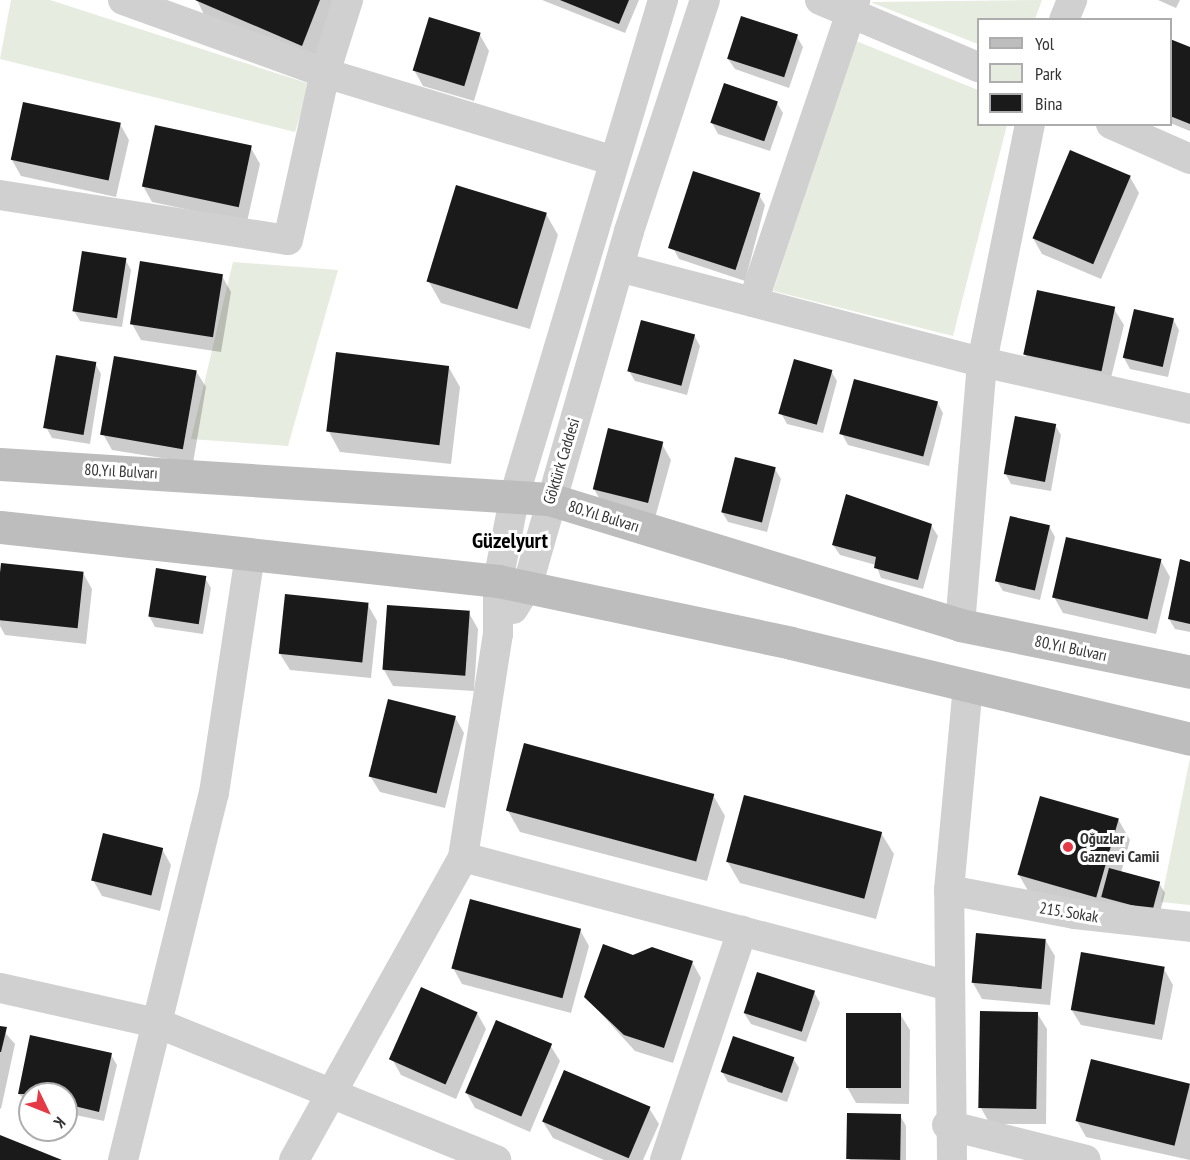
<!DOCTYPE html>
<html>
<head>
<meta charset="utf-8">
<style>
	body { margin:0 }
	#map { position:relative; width:1190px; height:1160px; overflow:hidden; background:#fff; font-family:"PT Sans Narrow",sans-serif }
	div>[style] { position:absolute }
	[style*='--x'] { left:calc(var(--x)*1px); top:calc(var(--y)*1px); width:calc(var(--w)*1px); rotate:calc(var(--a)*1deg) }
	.green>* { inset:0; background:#e6ecdf }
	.shadow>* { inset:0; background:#0003 }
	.building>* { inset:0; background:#1a1a1a; transform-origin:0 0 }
	.street>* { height:30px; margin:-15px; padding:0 15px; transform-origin:15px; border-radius:15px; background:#d0d0d0 }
	.secondary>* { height:33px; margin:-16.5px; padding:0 16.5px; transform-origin:16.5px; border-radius:16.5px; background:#bdbdbd }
	.dots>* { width:16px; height:16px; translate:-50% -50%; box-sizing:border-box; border:3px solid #fff; border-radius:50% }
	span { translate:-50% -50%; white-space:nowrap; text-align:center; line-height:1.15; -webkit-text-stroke:6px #fff; paint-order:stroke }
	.street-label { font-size:16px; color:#333 }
	.poi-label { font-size:16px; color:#333; font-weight:700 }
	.left { translate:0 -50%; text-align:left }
	.district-label { font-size:22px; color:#000; font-weight:700 }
	.legend { position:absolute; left:977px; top:18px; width:195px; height:108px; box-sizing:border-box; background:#fff; border:2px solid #adadad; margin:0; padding:8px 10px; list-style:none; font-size:18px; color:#333 }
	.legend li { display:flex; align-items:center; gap:12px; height:30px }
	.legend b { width:30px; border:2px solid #adadad }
	.north { position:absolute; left:18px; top:1082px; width:60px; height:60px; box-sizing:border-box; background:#fff; border:2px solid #adadad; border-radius:50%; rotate:133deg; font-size:16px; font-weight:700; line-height:24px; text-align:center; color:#333 }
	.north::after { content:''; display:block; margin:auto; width:21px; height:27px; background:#e63946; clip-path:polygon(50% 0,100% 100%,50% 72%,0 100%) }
</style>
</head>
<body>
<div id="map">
	<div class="green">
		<div style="clip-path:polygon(11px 0,50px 0,310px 84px,295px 132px,0 59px)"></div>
		<div style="clip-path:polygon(1042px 0,1035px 19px,978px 20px,978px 44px,870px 2px)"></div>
		<div style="clip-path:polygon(856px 41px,978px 90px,978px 124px,1007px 125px,953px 336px,773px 291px)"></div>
		<div style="clip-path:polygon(233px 262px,338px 270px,288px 446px,191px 439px)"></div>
		<div style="clip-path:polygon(1190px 758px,1190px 905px,1161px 902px)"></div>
	</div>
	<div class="shadow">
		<div style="clip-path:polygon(197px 0,340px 0,314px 66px,208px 23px)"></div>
		<div style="clip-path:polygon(542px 0,639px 0,625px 33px)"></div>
		<div style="clip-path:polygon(1158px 0,1180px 0,1176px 8px)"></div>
		<div style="clip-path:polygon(480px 35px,489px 51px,474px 101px,423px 86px,414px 70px)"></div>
		<div style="clip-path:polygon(797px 37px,803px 47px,789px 88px,735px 69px,728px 59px)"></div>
		<div style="clip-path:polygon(1170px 41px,1190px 49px,1190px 131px,1170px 123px)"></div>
		<div style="clip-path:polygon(777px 103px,783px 113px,770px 151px,718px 134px,712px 123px)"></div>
		<div style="clip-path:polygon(120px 124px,129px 140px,116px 197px,21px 176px,12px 160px)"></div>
		<div style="clip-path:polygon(251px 148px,260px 164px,247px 222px,152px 202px,143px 186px)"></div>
		<div style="clip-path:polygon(1130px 177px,1139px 193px,1101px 279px,1042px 254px,1033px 238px)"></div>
		<div style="clip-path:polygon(759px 195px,765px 205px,745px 281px,679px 259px,673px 248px)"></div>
		<div style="clip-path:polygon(546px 214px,558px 235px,530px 329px,441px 303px,429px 282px)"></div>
		<div style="clip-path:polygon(125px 259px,131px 270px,122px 327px,80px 321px,74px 311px)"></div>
		<div style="clip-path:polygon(222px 276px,231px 292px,221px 352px,141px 340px,132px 324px)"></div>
		<div style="clip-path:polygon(1114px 309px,1124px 325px,1109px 386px,1033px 369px,1024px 353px)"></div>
		<div style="clip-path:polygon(1173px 319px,1179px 330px,1168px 377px,1130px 369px,1124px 358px)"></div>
		<div style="clip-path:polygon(694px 335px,700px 346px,687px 395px,635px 381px,629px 371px)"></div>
		<div style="clip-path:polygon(95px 363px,101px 374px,90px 444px,52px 438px,46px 427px)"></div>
		<div style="clip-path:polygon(448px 366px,460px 387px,451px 464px,340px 452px,328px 430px)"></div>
		<div style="clip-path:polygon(196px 371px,206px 387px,193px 463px,112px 450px,103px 434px)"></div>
		<div style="clip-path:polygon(831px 371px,837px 381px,823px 433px,787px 424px,781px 413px)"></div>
		<div style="clip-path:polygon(937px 402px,943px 413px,929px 466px,848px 445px,842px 434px)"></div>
		<div style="clip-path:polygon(1055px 425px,1061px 435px,1051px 491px,1011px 484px,1005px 473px)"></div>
		<div style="clip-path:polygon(662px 444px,671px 460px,655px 518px,603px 505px,594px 489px)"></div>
		<div style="clip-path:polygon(775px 469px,781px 479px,767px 532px,728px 522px,722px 512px)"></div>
		<div style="clip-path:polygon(931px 525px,938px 536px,923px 589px,881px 578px,876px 565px,840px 555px,833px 545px)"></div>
		<div style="clip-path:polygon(1049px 526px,1055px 537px,1040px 600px,1003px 591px,997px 581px)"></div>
		<div style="clip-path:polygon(1161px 561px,1170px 577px,1156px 634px,1063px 613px,1054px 597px)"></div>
		<div style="clip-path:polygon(1190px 563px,1190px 632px,1175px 629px,1169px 619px)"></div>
		<div style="clip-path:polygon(2px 564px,83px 573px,92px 589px,86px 644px,5px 635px,0 626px)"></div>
		<div style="clip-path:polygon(205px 578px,211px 588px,203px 634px,155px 627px,149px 616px)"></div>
		<div style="clip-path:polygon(368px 605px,377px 621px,371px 678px,290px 670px,280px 654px)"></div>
		<div style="clip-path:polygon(469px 613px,478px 629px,474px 691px,393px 686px,384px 670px)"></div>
		<div style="clip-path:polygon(455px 717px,464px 733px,445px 808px,380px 792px,370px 776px)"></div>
		<div style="clip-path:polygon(713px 795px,725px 816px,707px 881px,520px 832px,508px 811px)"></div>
		<div style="clip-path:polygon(1118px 819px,1130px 840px,1121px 873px,1159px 883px,1165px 893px,1158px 920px,1031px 896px,1019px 875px)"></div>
		<div style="clip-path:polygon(881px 833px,894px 854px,876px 919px,740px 883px,727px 861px)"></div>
		<div style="clip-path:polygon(162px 849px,171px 865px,160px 911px,102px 896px,93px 880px)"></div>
		<div style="clip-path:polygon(580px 930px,589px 946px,571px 1013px,462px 984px,453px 968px)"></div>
		<div style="clip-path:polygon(1046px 941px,1055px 956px,1050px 1005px,982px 999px,973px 983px)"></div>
		<div style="clip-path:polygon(633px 956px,692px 962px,701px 978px,673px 1063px,635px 1051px,586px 997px)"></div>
		<div style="clip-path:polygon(1164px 969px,1173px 985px,1162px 1040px,1081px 1025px,1071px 1009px)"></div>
		<div style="clip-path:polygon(814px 992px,820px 1003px,806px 1042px,751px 1024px,744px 1013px)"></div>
		<div style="clip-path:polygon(477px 1013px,486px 1029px,456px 1099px,401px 1075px,392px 1059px)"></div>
		<div style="clip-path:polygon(1037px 1013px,1047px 1029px,1046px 1124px,990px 1124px,981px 1108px)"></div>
		<div style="clip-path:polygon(900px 1014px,910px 1030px,909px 1104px,856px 1103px,847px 1087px)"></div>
		<div style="clip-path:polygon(0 1027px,15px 1044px,1px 1109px,0 1108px)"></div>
		<div style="clip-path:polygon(550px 1045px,560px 1061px,530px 1132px,475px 1108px,466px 1092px)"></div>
		<div style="clip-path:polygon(111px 1055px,117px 1065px,104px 1121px,66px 1113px,66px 1094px,30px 1094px,30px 1105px,19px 1094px)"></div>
		<div style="clip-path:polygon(793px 1058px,799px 1068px,787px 1102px,728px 1082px,722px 1072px)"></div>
		<div style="clip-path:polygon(1190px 1086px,1190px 1160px,1086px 1137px,1077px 1121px)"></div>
		<div style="clip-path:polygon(649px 1108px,659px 1124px,643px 1160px,604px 1160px,553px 1138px,543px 1122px)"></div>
		<div style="clip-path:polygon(900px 1115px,906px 1126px,906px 1160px,849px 1160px)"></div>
	</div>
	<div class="building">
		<div style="clip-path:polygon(195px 0,320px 0,302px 46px)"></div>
		<div style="clip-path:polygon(560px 0,629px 0,619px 24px)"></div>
		<div style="left:741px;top:16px;width:60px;height:45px;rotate:18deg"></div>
		<div style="left:429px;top:17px;width:54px;height:56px;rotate:17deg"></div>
		<div style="clip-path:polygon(1170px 39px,1190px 47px,1190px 124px,1170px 116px)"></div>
		<div style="left:724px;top:83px;width:57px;height:42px;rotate:19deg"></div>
		<div style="left:23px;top:102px;width:100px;height:59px;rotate:12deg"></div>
		<div style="left:155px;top:125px;width:99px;height:63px;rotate:12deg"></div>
		<div style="left:1070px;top:150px;width:66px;height:96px;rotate:23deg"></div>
		<div style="left:693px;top:171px;width:71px;height:81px;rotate:18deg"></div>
		<div style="left:456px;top:185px;width:95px;height:101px;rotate:17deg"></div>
		<div style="left:82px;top:251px;width:45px;height:61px;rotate:9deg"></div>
		<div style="left:140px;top:261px;width:84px;height:64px;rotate:9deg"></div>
		<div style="left:1037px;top:290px;width:80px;height:66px;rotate:12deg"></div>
		<div style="left:1134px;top:309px;width:41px;height:50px;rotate:13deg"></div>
		<div style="left:641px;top:320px;width:56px;height:53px;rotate:15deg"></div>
		<div style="left:336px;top:352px;width:114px;height:80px;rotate:7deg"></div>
		<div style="left:56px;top:355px;width:41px;height:74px;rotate:10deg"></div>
		<div style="left:114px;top:356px;width:84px;height:80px;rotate:10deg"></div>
		<div style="left:794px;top:359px;width:40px;height:57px;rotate:16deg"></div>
		<div style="left:854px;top:379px;width:87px;height:57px;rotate:15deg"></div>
		<div style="left:1015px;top:416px;width:42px;height:59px;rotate:11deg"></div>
		<div style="left:608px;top:428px;width:57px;height:63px;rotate:14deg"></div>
		<div style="left:735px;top:457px;width:42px;height:57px;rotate:14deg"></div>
		<div style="clip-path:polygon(846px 494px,932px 524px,918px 580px,874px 568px,876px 557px,832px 545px)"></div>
		<div style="left:1010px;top:516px;width:41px;height:67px;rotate:13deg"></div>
		<div style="left:1066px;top:537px;width:98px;height:62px;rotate:13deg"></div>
		<div style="clip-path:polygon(1180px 559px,1190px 562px,1190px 624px,1168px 619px)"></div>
		<div style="left:1px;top:563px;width:83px;height:57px;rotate:6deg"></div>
		<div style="left:156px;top:568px;width:51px;height:49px;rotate:9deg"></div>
		<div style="left:285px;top:594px;width:84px;height:60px;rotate:6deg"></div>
		<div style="left:387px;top:605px;width:83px;height:65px;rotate:4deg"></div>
		<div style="left:388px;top:699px;width:70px;height:80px;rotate:14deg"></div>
		<div style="left:524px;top:743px;width:197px;height:70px;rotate:15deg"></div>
		<div style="left:744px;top:795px;width:143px;height:69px;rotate:15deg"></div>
		<div style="left:1040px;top:796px;width:82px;height:82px;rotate:16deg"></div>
		<div style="left:103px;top:833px;width:62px;height:49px;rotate:14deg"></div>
		<div style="left:1109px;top:868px;width:53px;height:30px;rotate:15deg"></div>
		<div style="left:470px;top:899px;width:115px;height:72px;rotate:15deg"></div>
		<div style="left:976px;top:933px;width:70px;height:50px;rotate:5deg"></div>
		<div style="clip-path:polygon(603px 944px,633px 955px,652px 947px,693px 961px,664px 1048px,624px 1035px,584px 997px)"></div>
		<div style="left:1081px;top:952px;width:85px;height:59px;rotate:10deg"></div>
		<div style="left:757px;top:972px;width:61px;height:43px;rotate:18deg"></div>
		<div style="left:421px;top:987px;width:62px;height:79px;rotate:24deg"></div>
		<div style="left:980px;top:1011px;width:58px;height:97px;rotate:1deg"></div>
		<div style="left:846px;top:1013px;width:55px;height:75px"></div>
		<div style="left:496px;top:1020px;width:61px;height:79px;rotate:23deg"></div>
		<div style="clip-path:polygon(0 1026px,7px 1027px,1px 1052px,0 1052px)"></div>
		<div style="clip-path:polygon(30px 1035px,112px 1053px,99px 1112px,66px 1104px,66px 1094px,18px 1094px)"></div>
		<div style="left:733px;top:1036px;width:65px;height:38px;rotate:19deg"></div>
		<div style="left:1091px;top:1059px;width:102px;height:64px;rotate:14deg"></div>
		<div style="left:564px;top:1070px;width:94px;height:56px;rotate:23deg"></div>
		<div style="left:847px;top:1113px;width:54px;height:46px;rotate:1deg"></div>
		<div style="clip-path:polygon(0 1135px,62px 1160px,0 1160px)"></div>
	</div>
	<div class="street">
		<div style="--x:123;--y:0;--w:215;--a:19.9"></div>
		<div style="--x:325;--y:73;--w:302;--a:16.9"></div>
		<div style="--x:820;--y:0;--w:172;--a:23"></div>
		<div style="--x:1064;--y:20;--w:22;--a:-68"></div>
		<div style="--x:1111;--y:124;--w:86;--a:23.9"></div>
		<div style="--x:0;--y:195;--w:291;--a:8.9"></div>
		<div style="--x:288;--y:240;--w:171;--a:-77.5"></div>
		<div style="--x:325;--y:73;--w:77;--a:-72.5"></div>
		<div style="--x:619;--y:267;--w:375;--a:14.7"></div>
		<div style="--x:982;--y:362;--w:213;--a:12.7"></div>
		<div style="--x:753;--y:302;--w:319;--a:-71.3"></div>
		<div style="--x:513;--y:609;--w:26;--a:-58"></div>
		<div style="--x:527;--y:587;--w:370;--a:-74"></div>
		<div style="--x:629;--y:231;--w:243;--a:-71.8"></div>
		<div style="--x:960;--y:625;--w:264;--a:-85.2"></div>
		<div style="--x:982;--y:362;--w:243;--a:-78.6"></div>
		<div style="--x:463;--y:857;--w:503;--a:14.87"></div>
		<div style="--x:949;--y:890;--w:128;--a:10.8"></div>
		<div style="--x:1075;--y:914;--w:116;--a:6.4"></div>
		<div style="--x:0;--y:988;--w:161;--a:12.6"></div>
		<div style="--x:157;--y:1023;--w:366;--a:22"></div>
		<div style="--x:947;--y:1125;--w:143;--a:14.1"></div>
		<div style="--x:123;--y:1160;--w:378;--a:-76.1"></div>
		<div style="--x:214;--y:793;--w:242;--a:-81.4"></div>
		<div style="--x:294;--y:1160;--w:347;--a:-60.8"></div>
		<div style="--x:463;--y:857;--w:226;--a:-81.1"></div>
		<div style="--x:498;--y:634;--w:53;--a:-90"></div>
		<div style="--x:498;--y:581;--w:89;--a:-78.9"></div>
		<div style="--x:515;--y:494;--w:516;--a:-73.32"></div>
		<div style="--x:665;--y:1160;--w:242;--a:-71.4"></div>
		<div style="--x:952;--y:1160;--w:270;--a:-90.6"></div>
		<div style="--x:949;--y:890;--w:205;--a:-84.7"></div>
	</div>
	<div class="secondary">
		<div style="--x:0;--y:464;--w:550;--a:3.65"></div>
		<div style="--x:549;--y:499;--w:430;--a:17"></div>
		<div style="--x:960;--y:625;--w:235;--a:11.5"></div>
		<div style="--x:0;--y:527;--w:501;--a:6.19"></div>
		<div style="--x:498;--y:581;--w:299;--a:11.9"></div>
		<div style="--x:791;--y:643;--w:410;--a:13.5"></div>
	</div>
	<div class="dots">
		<div style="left:1068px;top:847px;background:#e63946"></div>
	</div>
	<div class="street-label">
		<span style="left:561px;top:461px;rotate:-73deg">Göktürk Caddesi</span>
		<span style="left:121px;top:471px;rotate:3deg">80.Yıl Bulvarı</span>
		<span style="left:604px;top:516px;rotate:17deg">80.Yıl Bulvarı</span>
		<span style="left:1071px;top:648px;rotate:12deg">80.Yıl Bulvarı</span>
		<span style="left:1069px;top:912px;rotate:9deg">215. Sokak</span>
	</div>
	<div class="poi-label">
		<span class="left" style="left:1080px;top:847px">Oğuzlar<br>Gaznevi Camii</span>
	</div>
	<div class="district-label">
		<span style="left:510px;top:541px">Güzelyurt</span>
	</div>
	<ul class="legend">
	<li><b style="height:8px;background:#bdbdbd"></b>Yol</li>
	<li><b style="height:16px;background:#e6ecdf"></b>Park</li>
	<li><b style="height:16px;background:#1a1a1a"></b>Bina</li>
	</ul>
	<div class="north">K</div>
</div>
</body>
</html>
